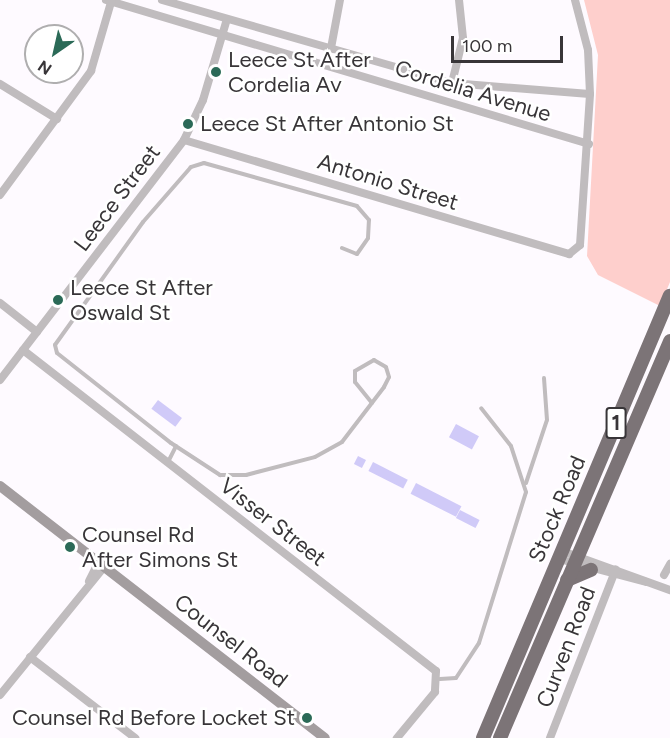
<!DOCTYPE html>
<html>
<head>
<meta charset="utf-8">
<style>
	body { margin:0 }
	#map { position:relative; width:670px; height:738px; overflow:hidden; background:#fefaff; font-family:Figtree,sans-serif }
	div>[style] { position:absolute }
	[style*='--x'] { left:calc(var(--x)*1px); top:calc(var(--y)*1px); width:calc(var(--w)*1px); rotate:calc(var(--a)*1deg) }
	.green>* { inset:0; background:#fecfcc }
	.building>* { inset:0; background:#d0caf8; transform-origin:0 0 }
	.lane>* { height:4px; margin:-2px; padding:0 2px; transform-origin:2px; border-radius:2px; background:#c0bcbe }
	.street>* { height:8px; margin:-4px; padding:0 4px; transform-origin:4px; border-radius:4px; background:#c0bcbe }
	.secondary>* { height:10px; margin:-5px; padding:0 5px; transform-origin:5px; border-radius:5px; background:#a39d9f }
	.highway>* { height:14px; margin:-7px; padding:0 7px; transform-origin:7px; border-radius:7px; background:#7c7477 }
	.dots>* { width:16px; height:16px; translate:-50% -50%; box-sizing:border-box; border:3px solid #fff; border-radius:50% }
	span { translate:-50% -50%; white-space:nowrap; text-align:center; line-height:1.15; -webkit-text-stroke:5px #fff; paint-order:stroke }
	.shield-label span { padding:2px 4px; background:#fff; border:2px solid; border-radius:4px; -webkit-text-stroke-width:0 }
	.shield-label { font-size:21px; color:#383538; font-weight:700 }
	.poi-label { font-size:22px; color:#383538 }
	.left { translate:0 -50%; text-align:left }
	.right { translate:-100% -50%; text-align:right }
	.street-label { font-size:22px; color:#383538 }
	.north { position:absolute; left:24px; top:24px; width:60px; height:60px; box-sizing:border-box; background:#fff; border:2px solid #afaeaf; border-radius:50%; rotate:214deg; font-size:16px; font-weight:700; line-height:24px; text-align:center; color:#383538 }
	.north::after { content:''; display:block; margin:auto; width:21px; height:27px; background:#2b6a57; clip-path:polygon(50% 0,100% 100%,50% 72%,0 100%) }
	.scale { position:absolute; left:451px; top:36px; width:112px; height:27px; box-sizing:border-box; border:3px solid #383538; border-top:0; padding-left:8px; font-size:18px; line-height:21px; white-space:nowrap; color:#383538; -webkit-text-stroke:4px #fff; paint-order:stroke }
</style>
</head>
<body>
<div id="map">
	<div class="green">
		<div style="clip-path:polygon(584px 0,670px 0,670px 282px,660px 306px,598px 275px,587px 256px,598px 55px)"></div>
	</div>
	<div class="building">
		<div style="left:158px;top:400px;width:30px;height:11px;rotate:37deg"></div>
		<div style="left:456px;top:424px;width:26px;height:15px;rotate:28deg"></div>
		<div style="left:358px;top:456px;width:9px;height:9px;rotate:27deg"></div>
		<div style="left:373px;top:462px;width:39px;height:10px;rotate:27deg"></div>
		<div style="left:416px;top:483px;width:51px;height:12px;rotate:27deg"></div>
		<div style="left:460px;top:510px;width:22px;height:9px;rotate:27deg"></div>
	</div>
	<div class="lane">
		<div style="--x:342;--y:248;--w:16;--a:22"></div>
		<div style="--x:357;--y:254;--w:19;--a:-55"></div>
		<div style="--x:368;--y:238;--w:18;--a:-87"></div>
		<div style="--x:369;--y:220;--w:18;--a:-131"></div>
		<div style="--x:357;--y:206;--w:159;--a:-164.3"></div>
		<div style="--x:204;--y:163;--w:14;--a:163"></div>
		<div style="--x:191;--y:167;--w:73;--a:131.1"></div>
		<div style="--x:143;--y:222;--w:151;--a:125.6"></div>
		<div style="--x:55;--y:345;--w:8;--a:76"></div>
		<div style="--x:57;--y:353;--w:145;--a:38.3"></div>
		<div style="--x:171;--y:443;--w:59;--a:33.1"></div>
		<div style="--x:220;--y:475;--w:26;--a:0"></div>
		<div style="--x:246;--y:475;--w:71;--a:-14.6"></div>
		<div style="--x:315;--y:457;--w:31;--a:-29"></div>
		<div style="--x:342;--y:442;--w:69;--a:-52.6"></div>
		<div style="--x:384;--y:387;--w:11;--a:-63"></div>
		<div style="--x:389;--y:377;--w:10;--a:-107"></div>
		<div style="--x:386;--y:367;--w:14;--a:-150"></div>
		<div style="--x:374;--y:360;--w:22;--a:150"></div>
		<div style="--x:355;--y:371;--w:11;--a:90"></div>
		<div style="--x:355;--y:382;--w:27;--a:51"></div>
		<div style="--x:168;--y:462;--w:18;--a:-63"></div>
		<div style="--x:526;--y:483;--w:66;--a:-71.6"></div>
		<div style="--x:547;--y:420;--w:42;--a:-94.1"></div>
		<div style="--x:440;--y:679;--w:16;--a:-4"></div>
		<div style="--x:456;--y:678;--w:42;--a:-56.7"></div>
		<div style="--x:479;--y:643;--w:158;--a:-72.7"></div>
		<div style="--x:526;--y:492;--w:48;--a:-108.1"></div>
		<div style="--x:511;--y:446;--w:48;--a:-128.3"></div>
	</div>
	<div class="street">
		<div style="--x:106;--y:0;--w:504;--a:16.6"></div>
		<div style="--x:162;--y:0;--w:302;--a:16"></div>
		<div style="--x:452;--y:83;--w:138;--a:4.6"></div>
		<div style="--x:331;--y:48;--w:49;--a:-79.4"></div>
		<div style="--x:452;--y:83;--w:46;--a:-76.3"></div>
		<div style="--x:463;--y:38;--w:38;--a:-96"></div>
		<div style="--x:0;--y:84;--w:67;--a:31.6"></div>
		<div style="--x:184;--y:140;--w:402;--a:16.5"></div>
		<div style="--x:569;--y:254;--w:14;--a:-39"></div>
		<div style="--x:580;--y:245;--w:151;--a:-86.2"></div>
		<div style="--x:590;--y:94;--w:44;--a:-92.6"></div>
		<div style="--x:588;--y:50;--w:52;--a:-104.6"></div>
		<div style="--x:0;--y:195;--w:154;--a:-53.7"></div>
		<div style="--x:91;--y:71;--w:72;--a:-73.8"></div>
		<div style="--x:0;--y:303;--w:47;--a:38.1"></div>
		<div style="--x:23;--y:350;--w:523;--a:37.86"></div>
		<div style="--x:436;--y:671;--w:21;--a:93"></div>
		<div style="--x:435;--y:692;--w:60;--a:129.6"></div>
		<div style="--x:0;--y:380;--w:302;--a:-52.5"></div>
		<div style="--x:184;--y:140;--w:44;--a:-64.6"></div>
		<div style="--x:203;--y:100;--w:84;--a:-73.5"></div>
		<div style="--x:562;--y:551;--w:115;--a:19.9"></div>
		<div style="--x:559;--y:559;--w:90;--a:14.8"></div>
		<div style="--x:664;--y:575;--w:13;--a:-61"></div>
		<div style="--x:89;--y:581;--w:20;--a:-63"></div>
		<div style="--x:30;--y:657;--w:133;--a:37.6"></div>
		<div style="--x:0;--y:695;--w:165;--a:-50.9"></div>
		<div style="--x:550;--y:738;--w:181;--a:-68.7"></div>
	</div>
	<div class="secondary">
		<div style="--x:0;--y:486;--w:411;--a:37.8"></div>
	</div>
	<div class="highway">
		<div style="--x:567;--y:580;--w:26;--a:-23"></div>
		<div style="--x:483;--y:738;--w:480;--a:-67.1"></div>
		<div style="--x:500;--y:738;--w:432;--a:-66.8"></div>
	</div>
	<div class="dots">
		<div style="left:216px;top:72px;background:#2b6a57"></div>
		<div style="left:188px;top:124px;background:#2b6a57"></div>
		<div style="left:58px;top:300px;background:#2b6a57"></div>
		<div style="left:70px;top:547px;background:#2b6a57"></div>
		<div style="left:307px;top:718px;background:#2b6a57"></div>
	</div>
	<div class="shield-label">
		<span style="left:616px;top:423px">1</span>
	</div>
	<div class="poi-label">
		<span class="left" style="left:228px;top:72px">Leece St After<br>Cordelia Av</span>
		<span class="left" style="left:200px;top:124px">Leece St After Antonio St</span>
		<span class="left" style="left:70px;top:300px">Leece St After<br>Oswald St</span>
		<span class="left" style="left:82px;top:547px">Counsel Rd<br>After Simons St</span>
		<span class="right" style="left:295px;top:718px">Counsel Rd Before Locket St</span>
	</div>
	<div class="street-label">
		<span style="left:473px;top:91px;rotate:17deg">Cordelia Avenue</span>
		<span style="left:388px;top:182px;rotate:17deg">Antonio Street</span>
		<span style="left:117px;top:198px;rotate:-53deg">Leece Street</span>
		<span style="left:557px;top:509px;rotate:-67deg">Stock Road</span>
		<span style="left:273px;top:522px;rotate:38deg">Visser Street</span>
		<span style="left:231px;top:641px;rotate:38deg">Counsel Road</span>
		<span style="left:566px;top:647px;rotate:-69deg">Curven Road</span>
	</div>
	<div class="north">N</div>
	<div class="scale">100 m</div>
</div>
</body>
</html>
